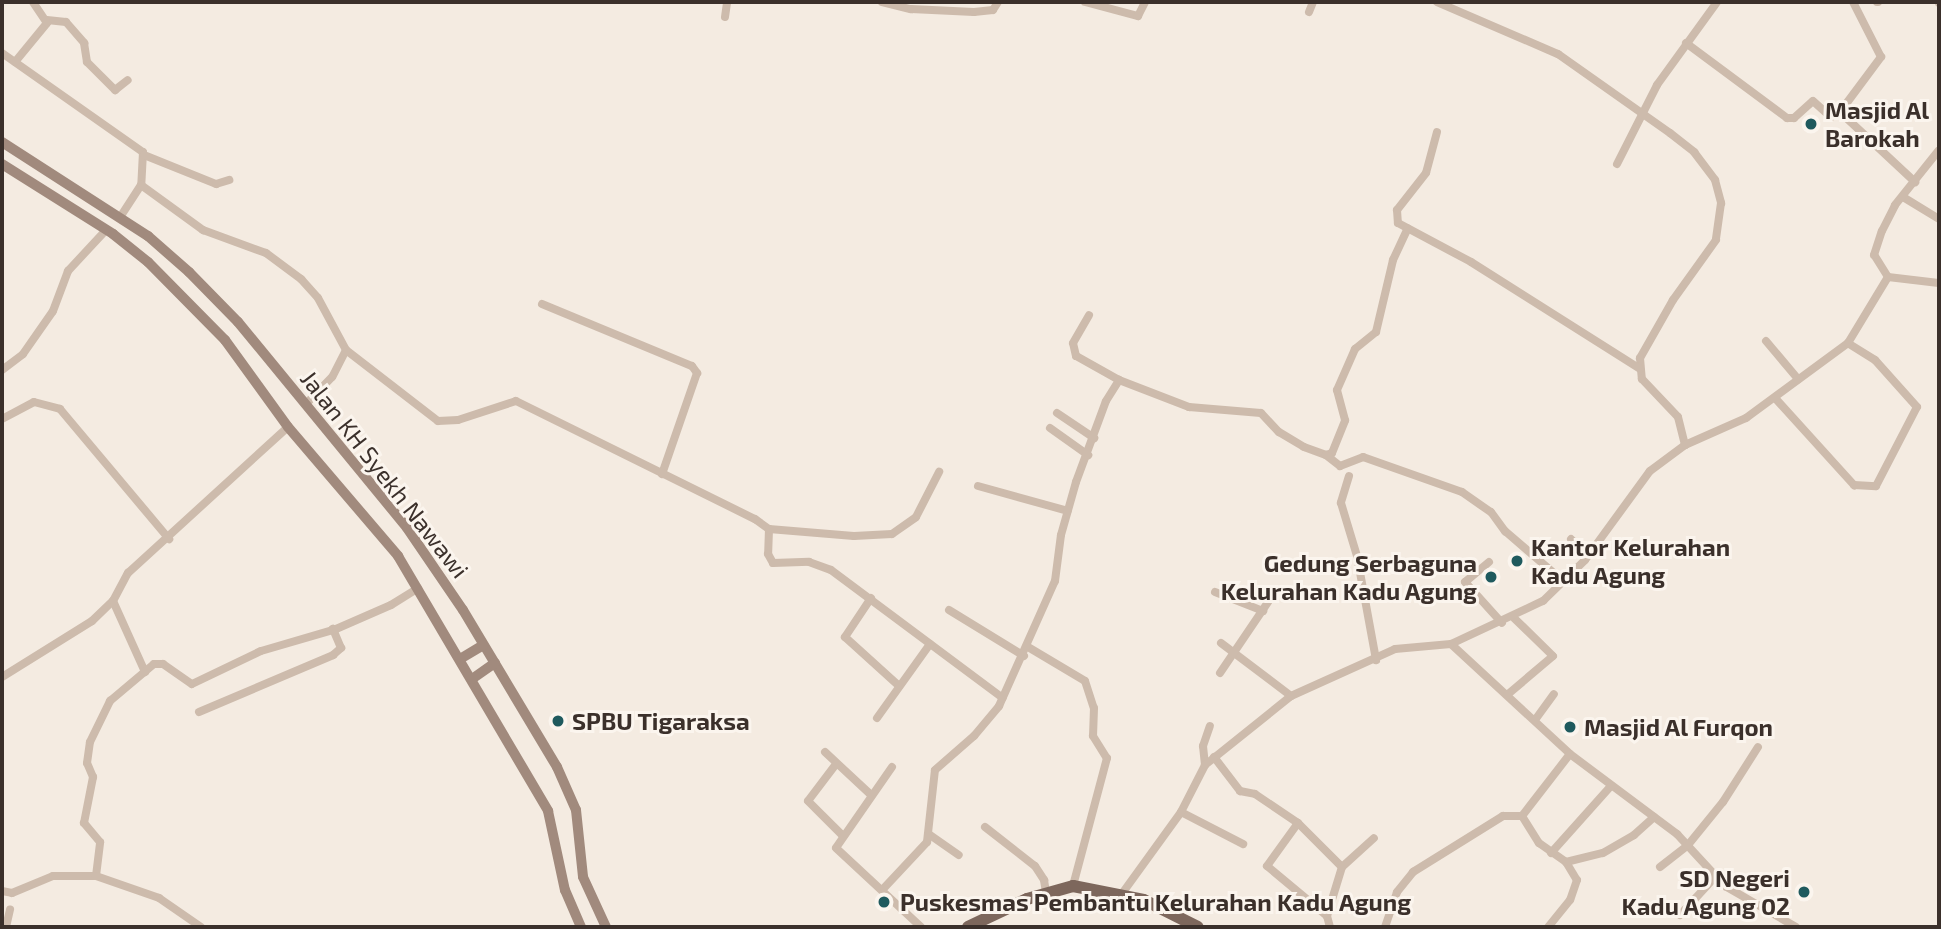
<!DOCTYPE html>
<html>
<head>
<meta charset="utf-8">
<style>
	body { margin:0 }
	#map { position:relative; width:1941px; height:929px; overflow:hidden; background:#f4ebe1; font-family:"Exo 2",sans-serif }
	div>[style] { position:absolute }
	[style*='--x'] { left:calc(var(--x)*1px); top:calc(var(--y)*1px); width:calc(var(--w)*1px); rotate:calc(var(--a)*1deg) }
	.minor>* { height:8px; margin:-4px; padding:0 4px; transform-origin:4px; border-radius:4px; background:#cdbbac }
	.secondary>* { height:10px; margin:-5px; padding:0 5px; transform-origin:5px; border-radius:5px; background:#a18a7d }
	.primary>* { height:12px; margin:-6px; padding:0 6px; transform-origin:6px; border-radius:6px; background:#7d675c }
	.dots>* { width:19px; height:19px; translate:-50% -50%; box-sizing:border-box; border:4px solid #fbf5ee; border-radius:50% }
	span { translate:-50% -50%; white-space:nowrap; text-align:center; line-height:1.15; -webkit-text-stroke:6px #fbf5ee; paint-order:stroke }
	.poi-label { font-size:24px; color:#3b302b; font-weight:700 }
	.left { translate:0 -50%; text-align:left }
	.right { translate:-100% -50%; text-align:right }
	.street-label { font-size:24px; color:#3b302b }
	.frame { position:absolute; inset:0; border:4px solid #3b302b; pointer-events:none }
</style>
</head>
<body>
<div id="map">
	<div class="minor">
		<div style="--x:882;--y:2;--w:30;--a:14"></div>
		<div style="--x:911;--y:9;--w:63;--a:2.7"></div>
		<div style="--x:974;--y:12;--w:19;--a:-6"></div>
		<div style="--x:993;--y:10;--w:9;--a:-58"></div>
		<div style="--x:1085;--y:2;--w:55;--a:14.8"></div>
		<div style="--x:1138;--y:16;--w:16;--a:-63"></div>
		<div style="--x:1437;--y:2;--w:132;--a:23.3"></div>
		<div style="--x:1558;--y:54;--w:137;--a:35.2"></div>
		<div style="--x:1670;--y:133;--w:31;--a:38"></div>
		<div style="--x:1694;--y:152;--w:35;--a:53"></div>
		<div style="--x:1715;--y:180;--w:24;--a:75"></div>
		<div style="--x:1721;--y:203;--w:37;--a:98"></div>
		<div style="--x:1716;--y:240;--w:74;--a:125.6"></div>
		<div style="--x:1673;--y:300;--w:67;--a:119.6"></div>
		<div style="--x:1640;--y:358;--w:21;--a:85"></div>
		<div style="--x:1642;--y:379;--w:52;--a:46.5"></div>
		<div style="--x:1678;--y:417;--w:29;--a:76"></div>
		<div style="--x:1877;--y:2;--w:1;--a:0"></div>
		<div style="--x:1939;--y:2;--w:1;--a:90"></div>
		<div style="--x:1309;--y:12;--w:11;--a:-68"></div>
		<div style="--x:725;--y:17;--w:15;--a:-82"></div>
		<div style="--x:47;--y:20;--w:19;--a:6"></div>
		<div style="--x:66;--y:22;--w:28;--a:49"></div>
		<div style="--x:84;--y:43;--w:19;--a:81"></div>
		<div style="--x:87;--y:62;--w:40;--a:45"></div>
		<div style="--x:115;--y:90;--w:16;--a:-38"></div>
		<div style="--x:1686;--y:43;--w:126;--a:36.6"></div>
		<div style="--x:1787;--y:118;--w:7;--a:0"></div>
		<div style="--x:1794;--y:118;--w:25;--a:-42"></div>
		<div style="--x:1813;--y:101;--w:24;--a:42"></div>
		<div style="--x:1831;--y:117;--w:10;--a:-29"></div>
		<div style="--x:1840;--y:112;--w:103;--a:43"></div>
		<div style="--x:2;--y:53;--w:172;--a:35.1"></div>
		<div style="--x:143;--y:152;--w:33;--a:93"></div>
		<div style="--x:141;--y:185;--w:38;--a:123"></div>
		<div style="--x:15;--y:62;--w:50;--a:-50.6"></div>
		<div style="--x:47;--y:23;--w:25;--a:-124"></div>
		<div style="--x:1840;--y:112;--w:69;--a:-53.3"></div>
		<div style="--x:1881;--y:57;--w:62;--a:-117"></div>
		<div style="--x:1437;--y:132;--w:42;--a:105"></div>
		<div style="--x:1426;--y:173;--w:47;--a:128.1"></div>
		<div style="--x:1397;--y:210;--w:13;--a:86"></div>
		<div style="--x:1398;--y:223;--w:83;--a:28.1"></div>
		<div style="--x:1471;--y:262;--w:200;--a:32.3"></div>
		<div style="--x:144;--y:155;--w:78;--a:21.9"></div>
		<div style="--x:216;--y:184;--w:14;--a:-17"></div>
		<div style="--x:1617;--y:164;--w:89;--a:-63.1"></div>
		<div style="--x:1657;--y:85;--w:102;--a:-54.1"></div>
		<div style="--x:141;--y:185;--w:77;--a:36"></div>
		<div style="--x:203;--y:230;--w:67;--a:20.1"></div>
		<div style="--x:266;--y:253;--w:44;--a:36.6"></div>
		<div style="--x:301;--y:279;--w:25;--a:48"></div>
		<div style="--x:318;--y:298;--w:59;--a:61.7"></div>
		<div style="--x:346;--y:350;--w:30;--a:117"></div>
		<div style="--x:332;--y:377;--w:37;--a:134"></div>
		<div style="--x:1903;--y:197;--w:42;--a:31.4"></div>
		<div style="--x:1888;--y:277;--w:26;--a:-122"></div>
		<div style="--x:1874;--y:255;--w:25;--a:-72"></div>
		<div style="--x:1882;--y:231;--w:29;--a:-63"></div>
		<div style="--x:1895;--y:205;--w:70;--a:-51.3"></div>
		<div style="--x:542;--y:304;--w:162;--a:22.5"></div>
		<div style="--x:692;--y:366;--w:9;--a:54"></div>
		<div style="--x:697;--y:373;--w:107;--a:109.1"></div>
		<div style="--x:1766;--y:341;--w:50;--a:49.9"></div>
		<div style="--x:346;--y:350;--w:116;--a:37.7"></div>
		<div style="--x:438;--y:421;--w:20;--a:-3"></div>
		<div style="--x:458;--y:420;--w:61;--a:-18.1"></div>
		<div style="--x:516;--y:401;--w:267;--a:26.3"></div>
		<div style="--x:755;--y:519;--w:17;--a:36"></div>
		<div style="--x:769;--y:529;--w:25;--a:92"></div>
		<div style="--x:768;--y:554;--w:10;--a:61"></div>
		<div style="--x:773;--y:563;--w:36;--a:-2"></div>
		<div style="--x:809;--y:562;--w:23;--a:20"></div>
		<div style="--x:831;--y:570;--w:214;--a:36.7"></div>
		<div style="--x:2;--y:370;--w:26;--a:-37"></div>
		<div style="--x:23;--y:354;--w:52;--a:-55.1"></div>
		<div style="--x:53;--y:311;--w:43;--a:-69.4"></div>
		<div style="--x:68;--y:271;--w:56;--a:-47.2"></div>
		<div style="--x:1119;--y:380;--w:75;--a:21.1"></div>
		<div style="--x:1189;--y:407;--w:72;--a:4.8"></div>
		<div style="--x:1261;--y:413;--w:26;--a:47"></div>
		<div style="--x:1279;--y:432;--w:29;--a:31"></div>
		<div style="--x:1304;--y:447;--w:23;--a:20"></div>
		<div style="--x:1326;--y:455;--w:6;--a:-18"></div>
		<div style="--x:1332;--y:453;--w:35;--a:-68"></div>
		<div style="--x:1345;--y:420;--w:31;--a:-105"></div>
		<div style="--x:1337;--y:390;--w:45;--a:-66.3"></div>
		<div style="--x:1355;--y:349;--w:27;--a:-39"></div>
		<div style="--x:1376;--y:332;--w:74;--a:-76.7"></div>
		<div style="--x:1393;--y:260;--w:35;--a:-65"></div>
		<div style="--x:1775;--y:398;--w:118;--a:47.8"></div>
		<div style="--x:1854;--y:485;--w:22;--a:3"></div>
		<div style="--x:1876;--y:486;--w:89;--a:-62.6"></div>
		<div style="--x:1917;--y:407;--w:63;--a:-131.8"></div>
		<div style="--x:1875;--y:360;--w:32;--a:-148"></div>
		<div style="--x:1057;--y:413;--w:45;--a:34"></div>
		<div style="--x:2;--y:419;--w:36;--a:-28"></div>
		<div style="--x:34;--y:402;--w:27;--a:15"></div>
		<div style="--x:60;--y:409;--w:170;--a:50"></div>
		<div style="--x:1050;--y:428;--w:47;--a:35.4"></div>
		<div style="--x:1326;--y:455;--w:18;--a:38"></div>
		<div style="--x:1340;--y:466;--w:25;--a:-21"></div>
		<div style="--x:1363;--y:457;--w:105;--a:19.5"></div>
		<div style="--x:1462;--y:492;--w:35;--a:35"></div>
		<div style="--x:1491;--y:512;--w:24;--a:54"></div>
		<div style="--x:1505;--y:531;--w:77;--a:40.8"></div>
		<div style="--x:1349;--y:476;--w:28;--a:107"></div>
		<div style="--x:1341;--y:503;--w:55;--a:73.2"></div>
		<div style="--x:1357;--y:556;--w:106;--a:79.6"></div>
		<div style="--x:978;--y:486;--w:93;--a:15.5"></div>
		<div style="--x:769;--y:529;--w:85;--a:4.7"></div>
		<div style="--x:854;--y:536;--w:38;--a:-3"></div>
		<div style="--x:892;--y:534;--w:29;--a:-35"></div>
		<div style="--x:916;--y:517;--w:51;--a:-62.9"></div>
		<div style="--x:1571;--y:539;--w:24;--a:45"></div>
		<div style="--x:1489;--y:562;--w:31;--a:140"></div>
		<div style="--x:1465;--y:582;--w:55;--a:47.9"></div>
		<div style="--x:1215;--y:592;--w:52;--a:21.6"></div>
		<div style="--x:871;--y:598;--w:47;--a:123.7"></div>
		<div style="--x:845;--y:637;--w:73;--a:42.2"></div>
		<div style="--x:113;--y:601;--w:78;--a:65.7"></div>
		<div style="--x:949;--y:610;--w:88;--a:31.5"></div>
		<div style="--x:1221;--y:643;--w:88;--a:37.1"></div>
		<div style="--x:1451;--y:644;--w:162;--a:42.7"></div>
		<div style="--x:1570;--y:754;--w:134;--a:36.8"></div>
		<div style="--x:1677;--y:834;--w:71;--a:47.3"></div>
		<div style="--x:1725;--y:886;--w:82;--a:30"></div>
		<div style="--x:1028;--y:647;--w:66;--a:30.8"></div>
		<div style="--x:1085;--y:681;--w:28;--a:72"></div>
		<div style="--x:1094;--y:708;--w:28;--a:92"></div>
		<div style="--x:1093;--y:736;--w:26;--a:58"></div>
		<div style="--x:1107;--y:758;--w:132;--a:104.9"></div>
		<div style="--x:1220;--y:673;--w:86;--a:-55.9"></div>
		<div style="--x:2;--y:677;--w:106;--a:-31.9"></div>
		<div style="--x:92;--y:621;--w:29;--a:-44"></div>
		<div style="--x:113;--y:601;--w:32;--a:-62"></div>
		<div style="--x:128;--y:573;--w:217;--a:-42.4"></div>
		<div style="--x:1507;--y:695;--w:60;--a:-40.3"></div>
		<div style="--x:1553;--y:656;--w:54;--a:-135.7"></div>
		<div style="--x:199;--y:712;--w:146;--a:-23"></div>
		<div style="--x:333;--y:655;--w:11;--a:-41"></div>
		<div style="--x:341;--y:648;--w:21;--a:-113"></div>
		<div style="--x:877;--y:718;--w:91;--a:-54.4"></div>
		<div style="--x:1535;--y:720;--w:32;--a:-54"></div>
		<div style="--x:825;--y:752;--w:62;--a:43"></div>
		<div style="--x:1214;--y:757;--w:43;--a:52.6"></div>
		<div style="--x:1240;--y:791;--w:15;--a:11"></div>
		<div style="--x:1255;--y:794;--w:52;--a:34"></div>
		<div style="--x:1298;--y:823;--w:62;--a:45"></div>
		<div style="--x:836;--y:764;--w:46;--a:127.1"></div>
		<div style="--x:808;--y:801;--w:48;--a:45"></div>
		<div style="--x:1205;--y:765;--w:19;--a:-96"></div>
		<div style="--x:1203;--y:746;--w:21;--a:-71"></div>
		<div style="--x:892;--y:767;--w:98;--a:124.7"></div>
		<div style="--x:836;--y:848;--w:116;--a:42.9"></div>
		<div style="--x:1181;--y:812;--w:70;--a:27.3"></div>
		<div style="--x:1522;--y:816;--w:32;--a:58"></div>
		<div style="--x:1539;--y:843;--w:33;--a:35"></div>
		<div style="--x:1566;--y:862;--w:21;--a:59"></div>
		<div style="--x:1577;--y:880;--w:21;--a:109"></div>
		<div style="--x:1570;--y:900;--w:35;--a:129"></div>
		<div style="--x:1298;--y:823;--w:53;--a:125.8"></div>
		<div style="--x:1267;--y:866;--w:78;--a:39.8"></div>
		<div style="--x:1327;--y:916;--w:11;--a:75"></div>
		<div style="--x:985;--y:827;--w:63;--a:38"></div>
		<div style="--x:1035;--y:866;--w:17;--a:57"></div>
		<div style="--x:1044;--y:880;--w:13;--a:81"></div>
		<div style="--x:930;--y:835;--w:35;--a:35"></div>
		<div style="--x:1551;--y:853;--w:90;--a:-48.2"></div>
		<div style="--x:1566;--y:862;--w:38;--a:-14"></div>
		<div style="--x:1603;--y:853;--w:36;--a:-30"></div>
		<div style="--x:1634;--y:835;--w:27;--a:-42"></div>
		<div style="--x:1660;--y:867;--w:36;--a:-38"></div>
		<div style="--x:1688;--y:845;--w:55;--a:-50.9"></div>
		<div style="--x:1723;--y:802;--w:65;--a:-57.5"></div>
		<div style="--x:96;--y:876;--w:34;--a:-83"></div>
		<div style="--x:100;--y:842;--w:25;--a:-130"></div>
		<div style="--x:84;--y:823;--w:47;--a:-78.9"></div>
		<div style="--x:93;--y:777;--w:15;--a:-113"></div>
		<div style="--x:87;--y:763;--w:21;--a:-82"></div>
		<div style="--x:90;--y:742;--w:46;--a:-64"></div>
		<div style="--x:110;--y:701;--w:57;--a:-40.1"></div>
		<div style="--x:154;--y:664;--w:9;--a:0"></div>
		<div style="--x:163;--y:664;--w:35;--a:35"></div>
		<div style="--x:192;--y:684;--w:76;--a:-25.6"></div>
		<div style="--x:261;--y:651;--w:78;--a:-16.3"></div>
		<div style="--x:336;--y:629;--w:60;--a:-23.6"></div>
		<div style="--x:391;--y:605;--w:32;--a:-32"></div>
		<div style="--x:884;--y:888;--w:63;--a:-46.9"></div>
		<div style="--x:927;--y:842;--w:72;--a:-83.7"></div>
		<div style="--x:935;--y:770;--w:52;--a:-41.1"></div>
		<div style="--x:974;--y:736;--w:39;--a:-50"></div>
		<div style="--x:999;--y:706;--w:137;--a:-65.9"></div>
		<div style="--x:1055;--y:581;--w:46;--a:-82.6"></div>
		<div style="--x:1061;--y:535;--w:55;--a:-74.2"></div>
		<div style="--x:1076;--y:482;--w:86;--a:-69.7"></div>
		<div style="--x:1106;--y:401;--w:25;--a:-58"></div>
		<div style="--x:1119;--y:380;--w:49;--a:-150.8"></div>
		<div style="--x:1076;--y:356;--w:13;--a:-103"></div>
		<div style="--x:1073;--y:343;--w:32;--a:-60"></div>
		<div style="--x:2;--y:891;--w:10;--a:11"></div>
		<div style="--x:12;--y:893;--w:44;--a:-22.5"></div>
		<div style="--x:53;--y:876;--w:43;--a:0"></div>
		<div style="--x:96;--y:876;--w:67;--a:19.2"></div>
		<div style="--x:159;--y:898;--w:51;--a:34.6"></div>
		<div style="--x:1121;--y:895;--w:102;--a:-54.1"></div>
		<div style="--x:1181;--y:812;--w:53;--a:-62.9"></div>
		<div style="--x:1205;--y:765;--w:110;--a:-38.7"></div>
		<div style="--x:1291;--y:696;--w:114;--a:-24.3"></div>
		<div style="--x:1395;--y:649;--w:56;--a:-5.1"></div>
		<div style="--x:1451;--y:644;--w:102;--a:-25.1"></div>
		<div style="--x:1543;--y:601;--w:59;--a:-44.3"></div>
		<div style="--x:1585;--y:560;--w:110;--a:-53.9"></div>
		<div style="--x:1650;--y:471;--w:44;--a:-36.6"></div>
		<div style="--x:1685;--y:445;--w:67;--a:-23.9"></div>
		<div style="--x:1746;--y:418;--w:127;--a:-36.3"></div>
		<div style="--x:1848;--y:343;--w:77;--a:-58.8"></div>
		<div style="--x:1888;--y:277;--w:51;--a:6.7"></div>
		<div style="--x:1680;--y:915;--w:53;--a:-47.3"></div>
		<div style="--x:1327;--y:916;--w:51;--a:-73"></div>
		<div style="--x:1342;--y:867;--w:43;--a:-42.2"></div>
		<div style="--x:6;--y:927;--w:18;--a:-77"></div>
		<div style="--x:1385;--y:927;--w:37;--a:-71"></div>
		<div style="--x:1397;--y:892;--w:26;--a:-51"></div>
		<div style="--x:1413;--y:872;--w:106;--a:-31.9"></div>
		<div style="--x:1503;--y:816;--w:19;--a:0"></div>
		<div style="--x:1522;--y:816;--w:78;--a:-52.3"></div>
	</div>
	<div class="secondary">
		<div style="--x:2;--y:142;--w:174;--a:32.8"></div>
		<div style="--x:148;--y:236;--w:55;--a:41.3"></div>
		<div style="--x:189;--y:272;--w:70;--a:45.6"></div>
		<div style="--x:238;--y:322;--w:266;--a:50.6"></div>
		<div style="--x:407;--y:528;--w:99;--a:55.7"></div>
		<div style="--x:463;--y:610;--w:183;--a:59.1"></div>
		<div style="--x:557;--y:767;--w:47;--a:66.2"></div>
		<div style="--x:576;--y:810;--w:67;--a:84"></div>
		<div style="--x:583;--y:877;--w:55;--a:65.3"></div>
		<div style="--x:2;--y:164;--w:131;--a:32.2"></div>
		<div style="--x:113;--y:234;--w:45;--a:38.7"></div>
		<div style="--x:148;--y:262;--w:110;--a:45.4"></div>
		<div style="--x:225;--y:340;--w:107;--a:54.1"></div>
		<div style="--x:288;--y:427;--w:170;--a:49.5"></div>
		<div style="--x:398;--y:556;--w:296;--a:59.5"></div>
		<div style="--x:548;--y:811;--w:81;--a:77.9"></div>
		<div style="--x:565;--y:890;--w:40;--a:66.6"></div>
		<div style="--x:460;--y:659;--w:27;--a:-31"></div>
		<div style="--x:472;--y:679;--w:28;--a:-35"></div>
	</div>
	<div class="primary">
		<div style="--x:968;--y:927;--w:65;--a:-25.4"></div>
		<div style="--x:1027;--y:899;--w:48;--a:-15.8"></div>
		<div style="--x:1073;--y:886;--w:72;--a:11.2"></div>
		<div style="--x:1144;--y:900;--w:60;--a:26.6"></div>
	</div>
	<div class="dots">
		<div style="left:1811px;top:124px;background:#1f5a5e"></div>
		<div style="left:1517px;top:561px;background:#1f5a5e"></div>
		<div style="left:1491px;top:577px;background:#1f5a5e"></div>
		<div style="left:558px;top:721px;background:#1f5a5e"></div>
		<div style="left:1570px;top:727px;background:#1f5a5e"></div>
		<div style="left:1804px;top:892px;background:#1f5a5e"></div>
		<div style="left:884px;top:902px;background:#1f5a5e"></div>
	</div>
	<div class="poi-label">
		<span class="left" style="left:1825px;top:124px">Masjid Al<br>Barokah</span>
		<span class="left" style="left:1531px;top:561px">Kantor Kelurahan<br>Kadu Agung</span>
		<span class="right" style="left:1477px;top:577px">Gedung Serbaguna<br>Kelurahan Kadu Agung</span>
		<span class="left" style="left:572px;top:721px">SPBU Tigaraksa</span>
		<span class="left" style="left:1584px;top:727px">Masjid Al Furqon</span>
		<span class="right" style="left:1790px;top:892px">SD Negeri<br>Kadu Agung 02</span>
		<span class="left" style="left:900px;top:902px">Puskesmas Pembantu Kelurahan Kadu Agung</span>
	</div>
	<div class="street-label">
		<span style="left:385px;top:474px;rotate:52deg">Jalan KH Syekh Nawawi</span>
	</div>
	<div class="frame"></div>
</div>
</body>
</html>
